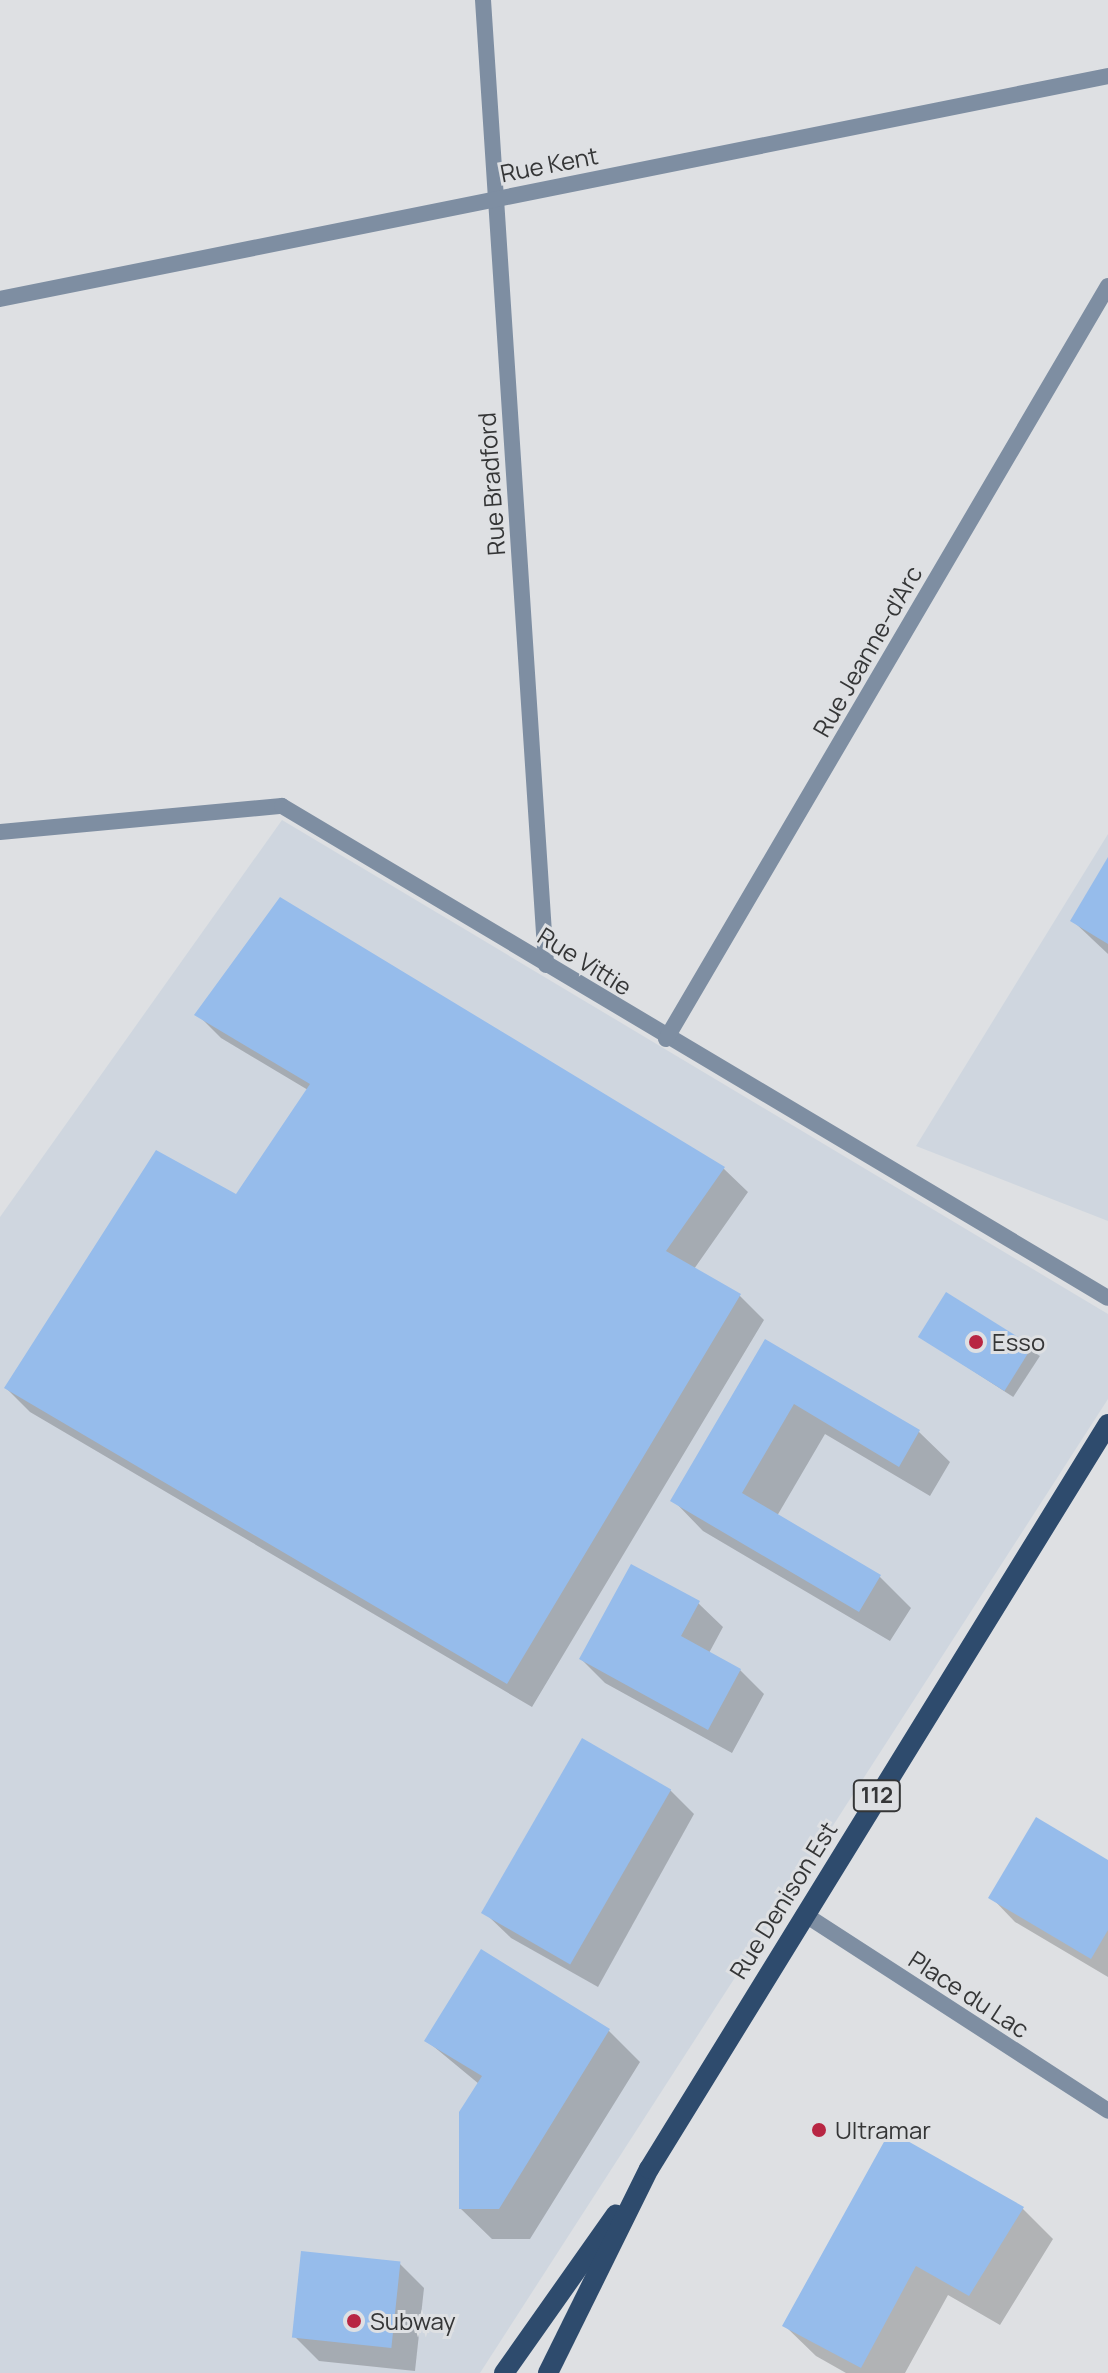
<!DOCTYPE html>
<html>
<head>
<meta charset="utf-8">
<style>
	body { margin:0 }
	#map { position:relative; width:1108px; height:2373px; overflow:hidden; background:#dee0e3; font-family:Manrope,sans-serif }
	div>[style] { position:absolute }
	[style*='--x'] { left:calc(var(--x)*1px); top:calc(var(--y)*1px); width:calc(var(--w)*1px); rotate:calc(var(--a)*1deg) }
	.built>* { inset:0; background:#cfd6df }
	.shadow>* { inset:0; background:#0003; transform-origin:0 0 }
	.building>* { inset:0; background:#96bceb; transform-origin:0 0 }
	.street>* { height:16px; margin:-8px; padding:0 8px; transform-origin:8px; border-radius:8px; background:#7e8ea2 }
	.primary>* { height:20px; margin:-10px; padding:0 10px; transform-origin:10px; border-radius:10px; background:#2e4b6d }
	.dots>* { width:22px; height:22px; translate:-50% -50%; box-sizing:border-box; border:4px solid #dee0e3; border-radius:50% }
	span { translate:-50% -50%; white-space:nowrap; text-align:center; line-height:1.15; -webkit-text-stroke:6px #dee0e3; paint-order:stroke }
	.shield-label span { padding:2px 6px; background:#dee0e3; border:2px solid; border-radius:6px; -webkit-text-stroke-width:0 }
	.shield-label { font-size:22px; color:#353637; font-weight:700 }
	.street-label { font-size:24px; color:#353637 }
	.poi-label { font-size:24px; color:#353637 }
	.left { translate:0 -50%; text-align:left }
</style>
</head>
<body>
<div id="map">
	<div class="built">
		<div style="clip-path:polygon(282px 820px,1108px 1314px,1108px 1399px,480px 2373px,0 2373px,0 1217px)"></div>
		<div style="clip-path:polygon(1108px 834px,1108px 1221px,916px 1146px)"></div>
	</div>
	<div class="shadow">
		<div style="clip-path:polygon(1108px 861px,1108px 954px,1073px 921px)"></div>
		<div style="clip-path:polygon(197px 1014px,723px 1168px,748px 1192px,694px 1269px,740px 1296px,764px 1320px,532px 1707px,30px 1412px,6px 1388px,236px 1196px,308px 1090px,221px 1038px)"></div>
		<div style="left:946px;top:1295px;width:112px;height:49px;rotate:33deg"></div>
		<div style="clip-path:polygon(765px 1341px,919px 1432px,950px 1462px,930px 1496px,825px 1434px,777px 1516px,880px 1577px,911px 1608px,890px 1641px,703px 1531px,673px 1500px)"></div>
		<div style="clip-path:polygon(698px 1603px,723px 1627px,709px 1653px,740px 1670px,764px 1694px,732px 1753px,605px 1683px,581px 1659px)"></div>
		<div style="clip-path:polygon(670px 1790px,694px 1814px,598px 1987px,511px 1938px,486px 1914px)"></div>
		<div style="clip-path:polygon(1108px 1862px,1108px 1977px,1015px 1922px,991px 1897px)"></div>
		<div style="clip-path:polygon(481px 1952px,609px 2031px,640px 2062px,530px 2239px,492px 2239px,461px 2209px,479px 2084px,427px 2041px)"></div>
		<div style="clip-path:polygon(1022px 2208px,1053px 2239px,1000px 2325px,948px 2295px,905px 2373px,846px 2373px,816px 2356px,785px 2326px)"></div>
		<div style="clip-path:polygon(399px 2263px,424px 2288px,415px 2371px,319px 2361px,295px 2337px)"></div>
	</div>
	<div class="building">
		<div style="clip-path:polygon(1108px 857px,1108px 944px,1070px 921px)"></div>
		<div style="clip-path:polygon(280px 897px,725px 1167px,666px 1251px,741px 1294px,507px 1684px,4px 1388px,156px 1150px,236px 1194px,310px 1084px,194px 1015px)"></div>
		<div style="left:946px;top:1292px;width:102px;height:53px;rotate:32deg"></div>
		<div style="clip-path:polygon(765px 1339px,920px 1430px,899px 1467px,794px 1404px,742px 1493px,881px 1575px,859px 1612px,670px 1501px)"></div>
		<div style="clip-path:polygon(631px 1564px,700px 1601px,681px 1636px,741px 1669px,708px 1730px,579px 1659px)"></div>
		<div style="left:582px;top:1738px;width:103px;height:202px;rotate:30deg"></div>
		<div style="clip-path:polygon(1036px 1817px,1108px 1860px,1108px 1930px,1091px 1959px,988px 1898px)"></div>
		<div style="clip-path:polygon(481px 1949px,610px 2029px,499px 2209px,459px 2209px,459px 2112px,482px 2076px,424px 2041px)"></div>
		<div style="clip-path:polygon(890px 2131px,1024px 2207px,969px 2296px,916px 2266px,861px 2368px,782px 2326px)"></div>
		<div style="left:301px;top:2251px;width:100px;height:87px;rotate:6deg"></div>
	</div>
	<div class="street">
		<div style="--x:483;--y:0;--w:967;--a:86.26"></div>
		<div style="--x:0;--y:299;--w:1130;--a:-11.38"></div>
		<div style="--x:0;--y:832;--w:283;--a:-5.3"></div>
		<div style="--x:282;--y:806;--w:961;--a:30.78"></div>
		<div style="--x:666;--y:1039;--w:873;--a:-59.59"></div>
		<div style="--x:804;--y:1914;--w:362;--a:32.9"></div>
	</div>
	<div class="primary">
		<div style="--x:504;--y:2373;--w:194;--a:-54.8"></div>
		<div style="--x:548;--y:2373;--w:228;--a:-63.7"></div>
		<div style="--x:649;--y:2169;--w:875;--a:-58.36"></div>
	</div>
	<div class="dots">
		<div style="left:976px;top:1342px;background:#b82643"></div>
		<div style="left:819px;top:2130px;background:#b82643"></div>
		<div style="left:354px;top:2321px;background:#b82643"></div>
	</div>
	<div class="shield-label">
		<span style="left:877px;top:1796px">112</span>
	</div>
	<div class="street-label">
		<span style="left:549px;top:164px;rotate:-11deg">Rue Kent</span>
		<span style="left:491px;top:484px;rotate:-94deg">Rue Bradford</span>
		<span style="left:867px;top:651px;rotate:-60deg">Rue Jeanne-d'Arc</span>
		<span style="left:585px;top:961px;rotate:32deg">Rue Vittie</span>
		<span style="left:783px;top:1900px;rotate:-58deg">Rue Denison Est</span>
		<span style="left:969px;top:1994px;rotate:33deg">Place du Lac</span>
	</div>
	<div class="poi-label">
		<span class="left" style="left:992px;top:1342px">Esso</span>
		<span class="left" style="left:835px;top:2130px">Ultramar</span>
		<span class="left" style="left:370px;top:2321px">Subway</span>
	</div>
</div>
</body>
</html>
